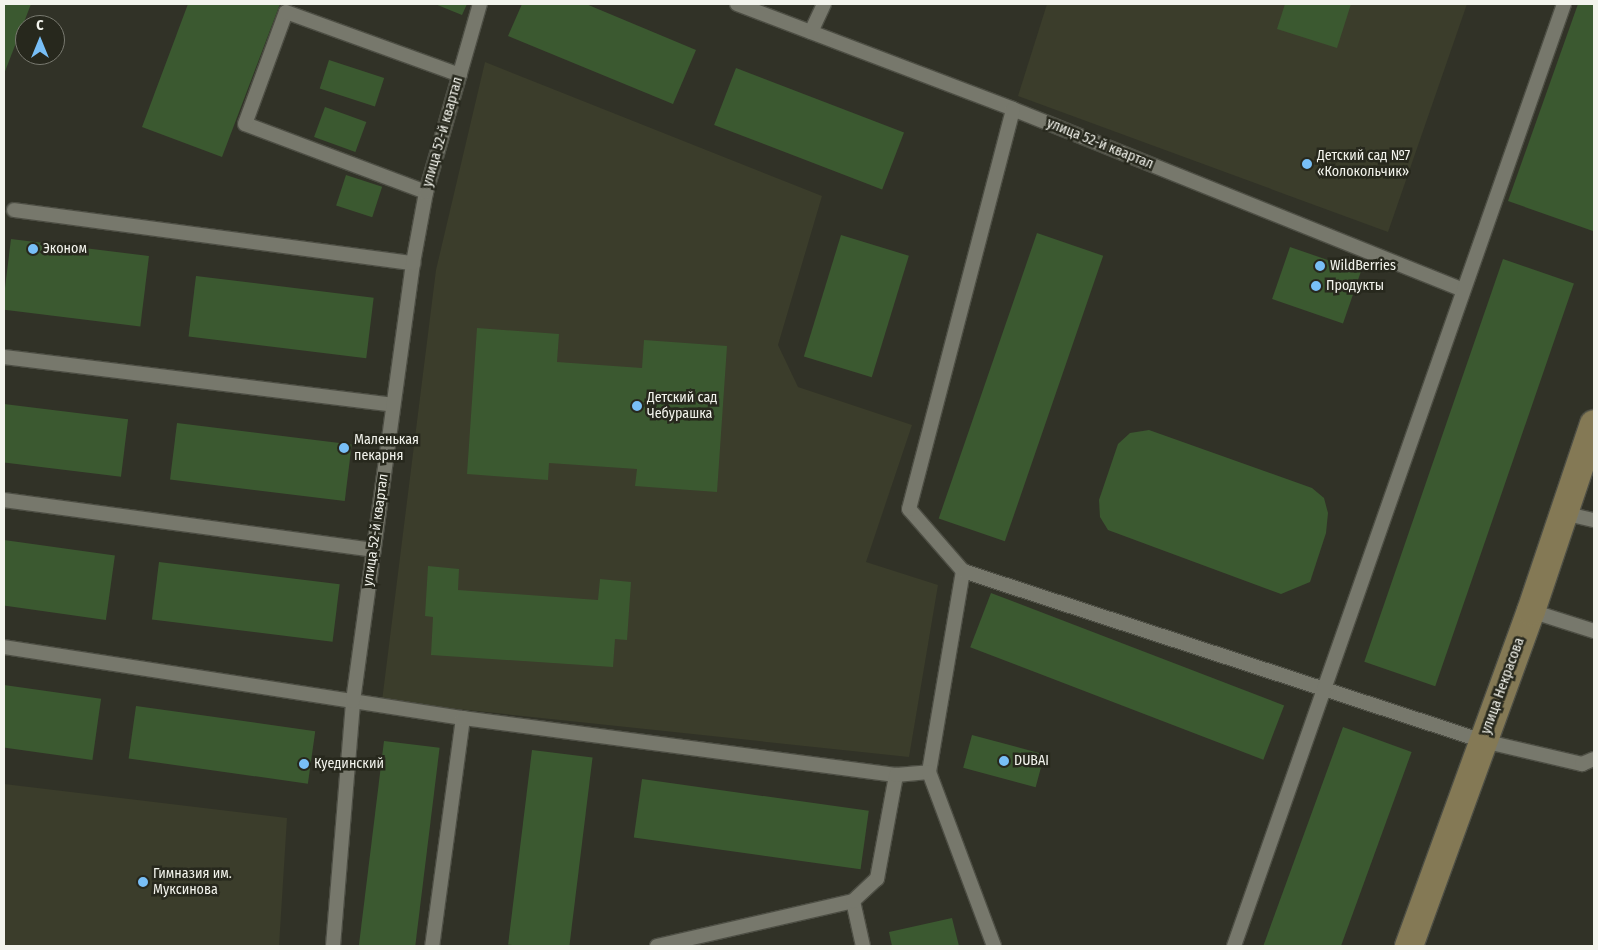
<!DOCTYPE html>
<html>
<head>
<meta charset="utf-8">
<style>
	body { margin:0 }
	#map { position:relative; width:1598px; height:950px; overflow:hidden; background:#313227; font-family:"Fira Sans Condensed",sans-serif }
	div>[style] { position:absolute }
	[style*='--x'] { left:calc(var(--x)*1px); top:calc(var(--y)*1px); width:calc(var(--w)*1px); rotate:calc(var(--a)*1deg) }
	.built>* { inset:0; background:#3b3d2b }
	.building>* { inset:0; background:#3b5930; transform-origin:0 0 }
	.roads { filter:drop-shadow(1px 0 #4d4e44) drop-shadow(-1px 0 #4d4e44) drop-shadow(0 1px #4d4e44) drop-shadow(0 -1px #4d4e44) }
	.lane>* { height:14px; margin:-7px; padding:0 7px; transform-origin:7px; border-radius:7px; background:#77786c }
	.secondary>* { height:28px; margin:-14px; padding:0 14px; transform-origin:14px; border-radius:14px; background:#847955 }
	.dots>* { width:14px; height:14px; translate:-50% -50%; box-sizing:border-box; border:2px solid #27281d; border-radius:50% }
	span { translate:-50% -50%; white-space:nowrap; text-align:center; line-height:1.15; -webkit-text-stroke:5px #27281d; paint-order:stroke }
	.street-label { font-size:14px; color:#f3f4ed }
	.poi-label { font-size:14px; color:#f3f4ed }
	.left { translate:0 -50%; text-align:left }
	.frame { position:absolute; inset:0; border:5px solid #f3f4ed; pointer-events:none }
	.north { position:absolute; left:15px; top:15px; width:50px; height:50px; box-sizing:border-box; background:#27281d; border:1px solid #797a70; border-radius:50%; rotate:0deg; font-size:14px; font-weight:700; line-height:20px; text-align:center; color:#f3f4ed }
	.north::after { content:''; display:block; margin:auto; width:18px; height:22px; background:#78bff7; clip-path:polygon(50% 0,100% 100%,50% 72%,0 100%) }
</style>
</head>
<body>
<div id="map">
	<div class="built">
		<div style="clip-path:polygon(1047px 4px,1467px 4px,1388px 232px,1018px 96px)"></div>
		<div style="clip-path:polygon(485px 62px,822px 196px,778px 345px,798px 387px,912px 425px,866px 562px,938px 585px,909px 757px,382px 701px,436px 270px)"></div>
		<div style="clip-path:polygon(4px 784px,287px 818px,279px 946px,4px 946px)"></div>
	</div>
	<div class="building">
		<div style="clip-path:polygon(4px 4px,31px 4px,4px 74px)"></div>
		<div style="clip-path:polygon(188px 4px,280px 4px,222px 157px,142px 127px)"></div>
		<div style="clip-path:polygon(435px 4px,467px 4px,462px 15px)"></div>
		<div style="clip-path:polygon(522px 4px,586px 4px,696px 50px,673px 104px,508px 36px)"></div>
		<div style="clip-path:polygon(1285px 4px,1351px 4px,1337px 48px,1277px 29px)"></div>
		<div style="clip-path:polygon(1578px 4px,1594px 4px,1593px 231px,1508px 201px)"></div>
		<div style="left:329px;top:60px;width:58px;height:30px;rotate:18deg"></div>
		<div style="left:736px;top:68px;width:180px;height:61px;rotate:21deg"></div>
		<div style="left:325px;top:107px;width:44px;height:32px;rotate:20deg"></div>
		<div style="left:346px;top:175px;width:38px;height:32px;rotate:18deg"></div>
		<div style="left:1037px;top:233px;width:70px;height:302px;rotate:19deg"></div>
		<div style="left:841px;top:235px;width:71px;height:127px;rotate:17deg"></div>
		<div style="left:11px;top:239px;width:139px;height:71px;rotate:7deg"></div>
		<div style="left:1290px;top:247px;width:75px;height:55px;rotate:19deg"></div>
		<div style="left:1503px;top:259px;width:75px;height:426px;rotate:19deg"></div>
		<div style="left:196px;top:276px;width:179px;height:61px;rotate:7deg"></div>
		<div style="clip-path:polygon(477px 328px,559px 334px,557px 362px,642px 368px,644px 340px,727px 346px,717px 492px,635px 486px,637px 469px,549px 463px,548px 480px,467px 474px)"></div>
		<div style="left:4px;top:404px;width:125px;height:58px;rotate:7deg"></div>
		<div style="left:177px;top:423px;width:176px;height:57px;rotate:7deg"></div>
		<div style="clip-path:polygon(1149px 430px,1312px 488px,1324px 498px,1328px 513px,1326px 533px,1310px 582px,1281px 594px,1108px 530px,1100px 517px,1099px 500px,1118px 444px,1130px 433px)"></div>
		<div style="left:4px;top:540px;width:112px;height:65px;rotate:8deg"></div>
		<div style="left:159px;top:562px;width:182px;height:58px;rotate:7deg"></div>
		<div style="clip-path:polygon(428px 566px,459px 569px,458px 590px,598px 600px,600px 579px,631px 582px,627px 640px,615px 639px,613px 667px,431px 655px,433px 617px,425px 616px)"></div>
		<div style="left:991px;top:593px;width:314px;height:58px;rotate:21deg"></div>
		<div style="left:4px;top:685px;width:98px;height:62px;rotate:8deg"></div>
		<div style="left:136px;top:706px;width:181px;height:53px;rotate:8deg"></div>
		<div style="left:1343px;top:727px;width:73px;height:233px;rotate:20deg"></div>
		<div style="left:972px;top:735px;width:75px;height:34px;rotate:15deg"></div>
		<div style="left:384px;top:741px;width:56px;height:207px;rotate:7deg"></div>
		<div style="left:532px;top:750px;width:61px;height:196px;rotate:7deg"></div>
		<div style="left:642px;top:779px;width:229px;height:59px;rotate:8deg"></div>
		<div style="clip-path:polygon(952px 918px,959px 946px,892px 946px,889px 932px)"></div>
	</div>
	<div class="roads">
		<div class="lane">
			<div style="--x:737;--y:4;--w:295;--a:20.8"></div>
			<div style="--x:1013;--y:109;--w:483;--a:21.9"></div>
			<div style="--x:811;--y:32;--w:31;--a:-65"></div>
			<div style="--x:426;--y:192;--w:193;--a:-159.4"></div>
			<div style="--x:245;--y:124;--w:119;--a:-69.9"></div>
			<div style="--x:286;--y:12;--w:185;--a:19.9"></div>
			<div style="--x:14;--y:210;--w:403;--a:7.6"></div>
			<div style="--x:4;--y:357;--w:392;--a:7"></div>
			<div style="--x:4;--y:500;--w:373;--a:7.7"></div>
			<div style="--x:1563;--y:513;--w:32;--a:13"></div>
			<div style="--x:963;--y:571;--w:82;--a:-131.1"></div>
			<div style="--x:909;--y:509;--w:413;--a:-75.4"></div>
			<div style="--x:1531;--y:611;--w:66;--a:17.6"></div>
			<div style="--x:4;--y:647;--w:464;--a:8.8"></div>
			<div style="--x:463;--y:718;--w:230;--a:97.7"></div>
			<div style="--x:463;--y:718;--w:437;--a:7.5"></div>
			<div style="--x:929;--y:772;--w:204;--a:-80.4"></div>
			<div style="--x:963;--y:571;--w:547;--a:18.1"></div>
			<div style="--x:1483;--y:741;--w:102;--a:13.1"></div>
			<div style="--x:1582;--y:764;--w:13;--a:-23"></div>
			<div style="--x:853;--y:901;--w:46;--a:77.5"></div>
			<div style="--x:333;--y:946;--w:246;--a:-85.3"></div>
			<div style="--x:353;--y:701;--w:442;--a:-82.2"></div>
			<div style="--x:413;--y:263;--w:72;--a:-79.6"></div>
			<div style="--x:426;--y:192;--w:196;--a:-74"></div>
			<div style="--x:657;--y:946;--w:201;--a:-12.9"></div>
			<div style="--x:853;--y:901;--w:33;--a:-43"></div>
			<div style="--x:877;--y:879;--w:106;--a:-79.6"></div>
			<div style="--x:896;--y:775;--w:33;--a:-5"></div>
			<div style="--x:929;--y:772;--w:186;--a:69.5"></div>
			<div style="--x:1234;--y:946;--w:998;--a:-70.69"></div>
		</div>
		<div class="secondary">
			<div style="--x:1409;--y:946;--w:357;--a:-70"></div>
			<div style="--x:1531;--y:611;--w:197;--a:-71.4"></div>
		</div>
	</div>
	<div class="dots">
		<div style="left:1307px;top:164px;background:#78bff7"></div>
		<div style="left:33px;top:249px;background:#78bff7"></div>
		<div style="left:1320px;top:266px;background:#78bff7"></div>
		<div style="left:1316px;top:286px;background:#78bff7"></div>
		<div style="left:637px;top:406px;background:#78bff7"></div>
		<div style="left:344px;top:448px;background:#78bff7"></div>
		<div style="left:1004px;top:761px;background:#78bff7"></div>
		<div style="left:304px;top:764px;background:#78bff7"></div>
		<div style="left:143px;top:882px;background:#78bff7"></div>
	</div>
	<div class="street-label">
		<span style="left:443px;top:132px;rotate:-74deg">улица 52-й квартал</span>
		<span style="left:1100px;top:144px;rotate:22deg">улица 52-й квартал</span>
		<span style="left:376px;top:530px;rotate:-82deg">улица 52-й квартал</span>
		<span style="left:1503px;top:686px;rotate:-70deg">улица Некрасова</span>
	</div>
	<div class="poi-label">
		<span class="left" style="left:1317px;top:164px">Детский сад №7<br>«Колокольчик»</span>
		<span class="left" style="left:43px;top:249px">Эконом</span>
		<span class="left" style="left:1330px;top:266px">WildBerries</span>
		<span class="left" style="left:1326px;top:286px">Продукты</span>
		<span class="left" style="left:647px;top:406px">Детский сад<br>Чебурашка</span>
		<span class="left" style="left:354px;top:448px">Маленькая<br>пекарня</span>
		<span class="left" style="left:1014px;top:761px">DUBAI</span>
		<span class="left" style="left:314px;top:764px">Куединский</span>
		<span class="left" style="left:153px;top:882px">Гимназия им.<br>Муксинова</span>
	</div>
	<div class="frame"></div>
	<div class="north">С</div>
</div>
</body>
</html>
